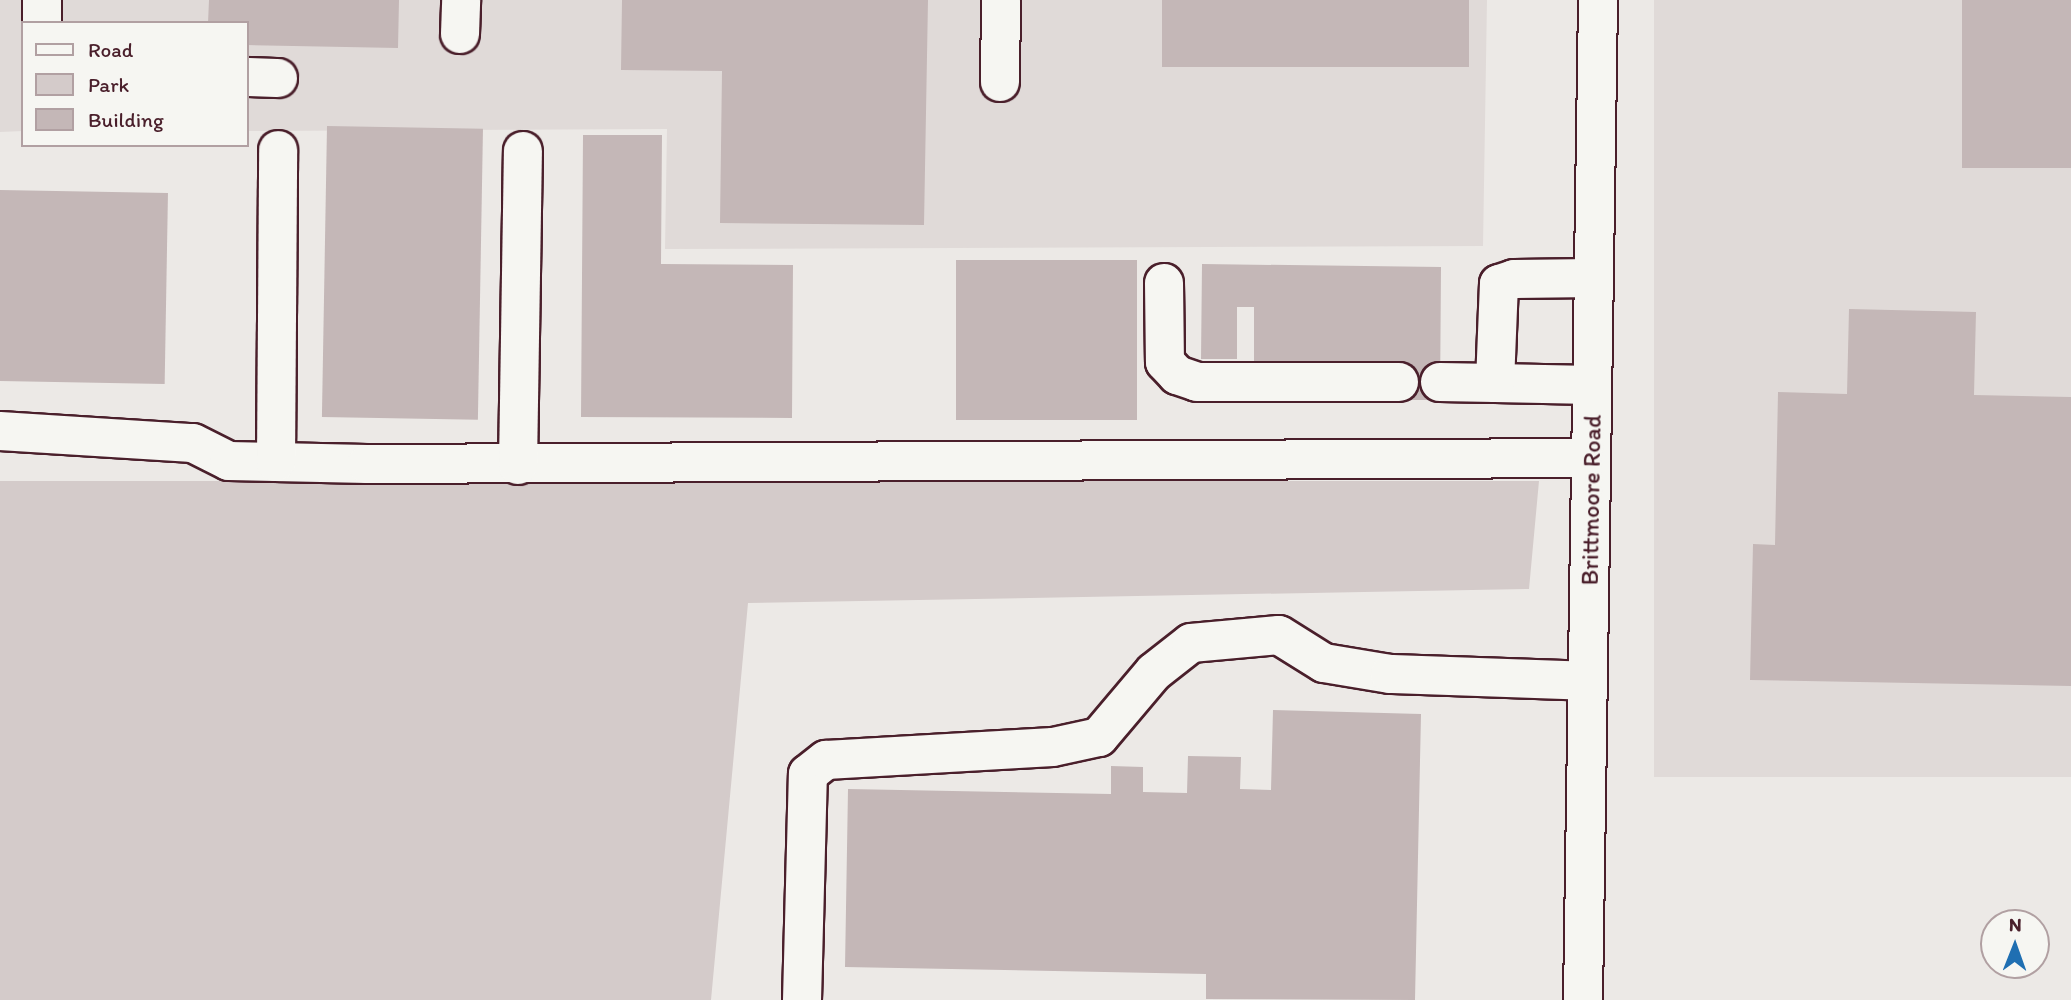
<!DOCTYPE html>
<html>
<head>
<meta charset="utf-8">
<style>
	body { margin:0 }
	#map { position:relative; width:2071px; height:1000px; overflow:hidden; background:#ece9e6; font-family:Itim,sans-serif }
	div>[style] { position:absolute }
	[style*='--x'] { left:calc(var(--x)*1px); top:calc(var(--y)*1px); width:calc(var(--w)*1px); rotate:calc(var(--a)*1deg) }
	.built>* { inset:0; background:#e0dad8; transform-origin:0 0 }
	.green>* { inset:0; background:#d4cbca }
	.building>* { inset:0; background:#c4b7b7; transform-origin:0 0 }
	.roads { filter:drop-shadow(2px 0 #4a1f2b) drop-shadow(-2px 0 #4a1f2b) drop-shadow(0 2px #4a1f2b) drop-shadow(0 -2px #4a1f2b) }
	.minor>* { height:38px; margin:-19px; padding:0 19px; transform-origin:19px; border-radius:19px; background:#f6f6f2 }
	.major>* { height:38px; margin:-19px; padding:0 19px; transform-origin:19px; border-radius:19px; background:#f6f6f2 }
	span { translate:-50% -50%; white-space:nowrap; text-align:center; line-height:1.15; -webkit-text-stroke:5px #f6f6f2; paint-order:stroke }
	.street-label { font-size:24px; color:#4a1f2b }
	.legend { position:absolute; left:21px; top:21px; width:228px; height:126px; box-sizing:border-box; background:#f6f6f2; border:2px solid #b1a0a2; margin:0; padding:9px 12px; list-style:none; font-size:21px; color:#4a1f2b }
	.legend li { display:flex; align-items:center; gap:14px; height:35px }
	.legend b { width:35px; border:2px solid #b1a0a2 }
	.north { position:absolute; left:1980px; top:909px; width:70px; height:70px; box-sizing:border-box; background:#f6f6f2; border:2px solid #b1a0a2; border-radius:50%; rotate:1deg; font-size:19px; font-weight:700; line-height:28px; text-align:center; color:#4a1f2b }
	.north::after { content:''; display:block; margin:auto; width:24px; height:32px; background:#1f6fb2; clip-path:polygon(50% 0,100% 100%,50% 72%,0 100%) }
</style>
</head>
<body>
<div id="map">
	<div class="built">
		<div style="clip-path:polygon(0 0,1487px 0,1483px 246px,665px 249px,667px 129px,247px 131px,247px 23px,23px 23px,23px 131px,0 132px)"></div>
		<div style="left:1654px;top:0;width:417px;height:777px"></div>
	</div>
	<div class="green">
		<div style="clip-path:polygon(0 481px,1539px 481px,1529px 589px,748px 603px,711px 1000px,0 1000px)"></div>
	</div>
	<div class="building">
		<div style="clip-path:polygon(209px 0,399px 0,398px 48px,247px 45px,247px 23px,208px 23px)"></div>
		<div style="clip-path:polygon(622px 0,928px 0,924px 225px,720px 223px,722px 71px,621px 70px)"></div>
		<div style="left:1162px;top:0;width:307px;height:67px"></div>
		<div style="left:1962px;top:0;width:109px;height:168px"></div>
		<div style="left:327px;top:126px;width:156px;height:291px;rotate:1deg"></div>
		<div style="clip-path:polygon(583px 135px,662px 135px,661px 264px,793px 265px,792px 418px,581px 417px)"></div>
		<div style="left:0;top:190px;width:168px;height:191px;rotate:1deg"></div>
		<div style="left:956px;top:260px;width:181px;height:160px"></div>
		<div style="clip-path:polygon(1202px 264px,1441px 267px,1440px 400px,1399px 400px,1400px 363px,1254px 361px,1254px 307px,1237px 307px,1237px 359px,1201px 359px)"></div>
		<div style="clip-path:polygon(1849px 309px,1976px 312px,1974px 395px,2071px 397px,2071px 686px,1750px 680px,1753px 544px,1775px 545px,1778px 392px,1847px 394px)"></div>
		<div style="clip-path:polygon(1273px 710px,1421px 714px,1415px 1000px,1206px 999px,1206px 974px,845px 967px,848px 789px,1111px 794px,1111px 766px,1143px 767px,1143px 792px,1187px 793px,1188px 756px,1241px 757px,1240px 789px,1271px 790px)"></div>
	</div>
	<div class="roads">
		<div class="minor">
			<div style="--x:42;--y:23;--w:23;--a:-90"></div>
			<div style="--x:460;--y:34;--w:34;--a:-88"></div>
			<div style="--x:247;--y:77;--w:31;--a:2"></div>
			<div style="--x:1000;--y:82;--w:82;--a:-89.3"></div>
			<div style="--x:1164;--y:283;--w:79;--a:89.3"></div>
			<div style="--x:1165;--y:362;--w:18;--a:47"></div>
			<div style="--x:1177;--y:375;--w:21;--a:19"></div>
			<div style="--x:1197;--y:382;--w:202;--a:0"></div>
			<div style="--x:1440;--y:382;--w:55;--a:1"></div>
			<div style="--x:1592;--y:385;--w:97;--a:-178.8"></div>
			<div style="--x:1495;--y:383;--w:99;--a:-87.7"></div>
			<div style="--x:1499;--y:284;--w:16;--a:-18"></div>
			<div style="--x:1514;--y:279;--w:80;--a:-0.7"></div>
			<div style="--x:0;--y:431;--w:193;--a:3.6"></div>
			<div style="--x:193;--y:443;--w:40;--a:26.6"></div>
			<div style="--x:229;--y:461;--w:138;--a:1.2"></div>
			<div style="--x:367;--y:464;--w:1224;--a:-0.28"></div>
			<div style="--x:276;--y:462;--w:312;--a:-89.6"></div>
			<div style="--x:518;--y:465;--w:314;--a:-89.1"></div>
			<div style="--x:802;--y:1000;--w:226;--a:-88.5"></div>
			<div style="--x:808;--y:774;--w:23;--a:-38"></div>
			<div style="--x:826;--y:760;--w:227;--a:-3.3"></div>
			<div style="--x:1053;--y:747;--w:47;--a:-12.3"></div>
			<div style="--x:1099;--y:737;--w:85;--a:-49.8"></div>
			<div style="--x:1154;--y:672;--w:47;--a:-38.1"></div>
			<div style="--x:1191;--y:643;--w:88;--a:-5.2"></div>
			<div style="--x:1279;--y:635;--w:53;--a:31.9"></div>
			<div style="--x:1324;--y:663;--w:67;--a:9.5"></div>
			<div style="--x:1390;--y:674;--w:198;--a:2"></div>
		</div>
		<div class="major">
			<div style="--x:1583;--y:1000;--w:1000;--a:-89.14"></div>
		</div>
	</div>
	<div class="street-label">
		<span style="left:1591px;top:500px;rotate:-89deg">Brittmoore Road</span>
	</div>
	<ul class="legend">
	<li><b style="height:9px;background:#f6f6f2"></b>Road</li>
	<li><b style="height:19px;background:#d4cbca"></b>Park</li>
	<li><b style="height:19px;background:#c4b7b7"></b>Building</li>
	</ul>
	<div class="north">N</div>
</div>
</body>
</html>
